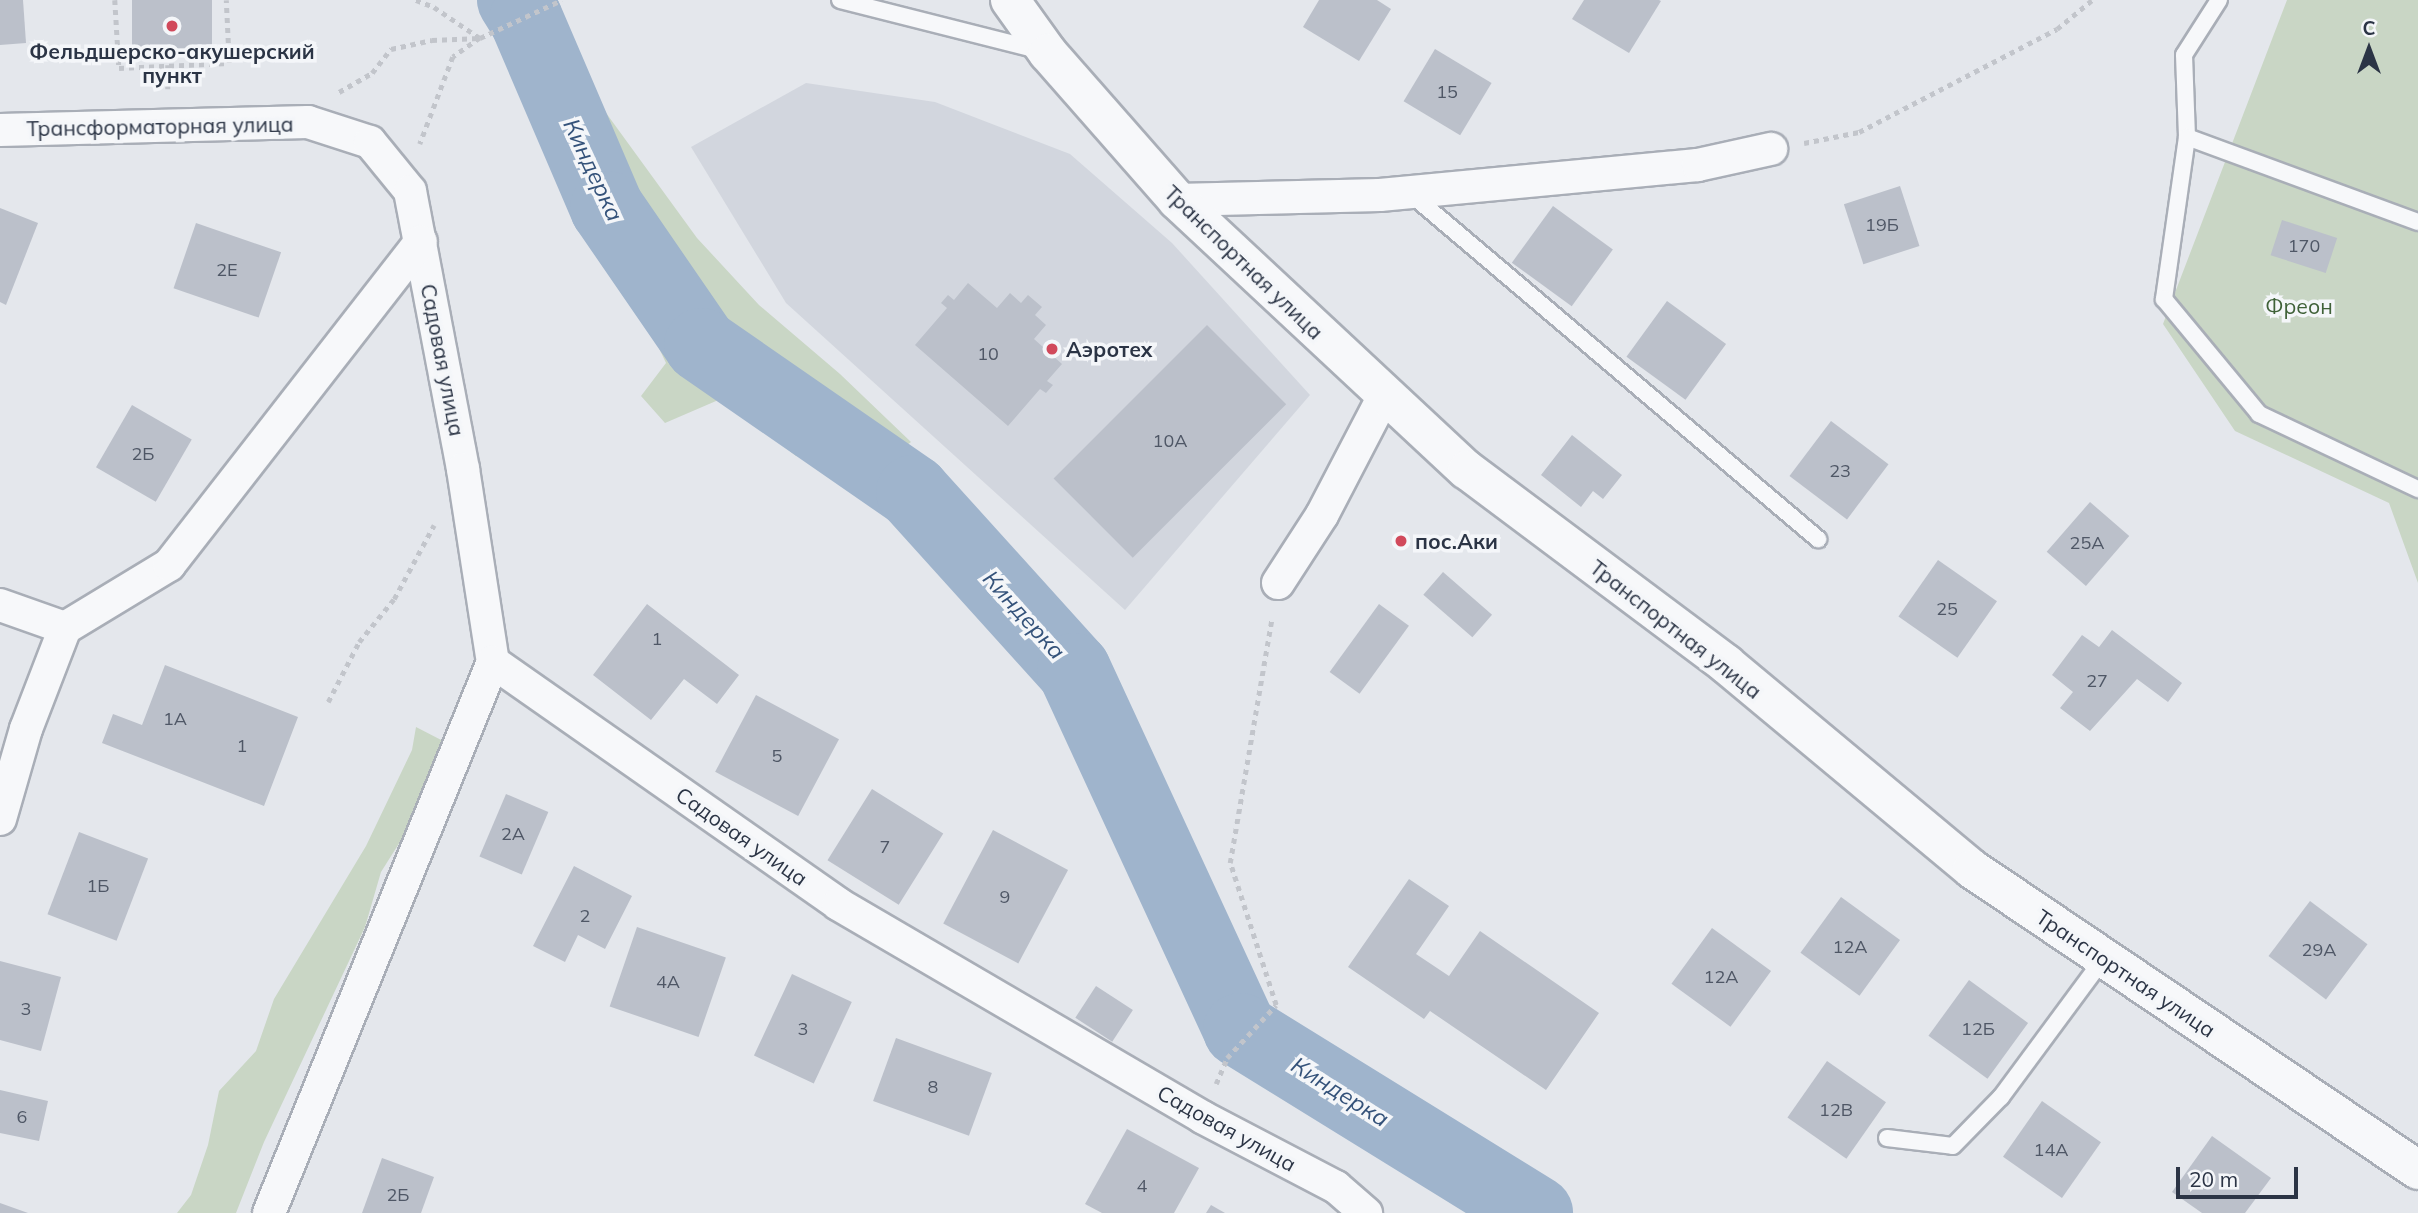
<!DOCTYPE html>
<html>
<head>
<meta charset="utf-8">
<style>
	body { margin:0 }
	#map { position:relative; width:2418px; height:1213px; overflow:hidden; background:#e4e7ec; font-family:Mulish,sans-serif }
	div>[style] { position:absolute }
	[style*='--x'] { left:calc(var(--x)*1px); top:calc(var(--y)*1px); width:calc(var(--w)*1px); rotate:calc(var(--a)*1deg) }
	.built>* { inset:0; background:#d2d6de }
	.green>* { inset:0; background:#c9d6c5 }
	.river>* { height:74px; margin:-37px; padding:0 37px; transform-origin:37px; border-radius:37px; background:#9fb4cc }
	.building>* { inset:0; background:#bbc0ca; transform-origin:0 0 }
	.path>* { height:4.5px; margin-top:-2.25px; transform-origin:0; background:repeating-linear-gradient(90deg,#c2c5cb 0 5px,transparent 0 10px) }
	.roads { filter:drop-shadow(2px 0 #a9aeb7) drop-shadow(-2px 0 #a9aeb7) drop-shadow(0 2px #a9aeb7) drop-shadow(0 -2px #a9aeb7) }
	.service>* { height:16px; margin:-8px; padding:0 8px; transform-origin:8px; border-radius:8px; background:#f7f8fa }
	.minor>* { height:32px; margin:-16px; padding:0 16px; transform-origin:16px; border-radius:16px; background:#f7f8fa }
	.tertiary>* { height:38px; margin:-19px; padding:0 19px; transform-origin:19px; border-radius:19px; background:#f7f8fa }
	.dots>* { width:19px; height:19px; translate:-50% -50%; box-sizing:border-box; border:4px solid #f4f6f9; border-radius:50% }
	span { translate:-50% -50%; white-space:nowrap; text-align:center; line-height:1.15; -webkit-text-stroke:7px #f4f6f9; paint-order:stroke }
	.number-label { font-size:18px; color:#4f5766 }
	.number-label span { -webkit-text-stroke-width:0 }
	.poi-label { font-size:21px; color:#2b3445; font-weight:700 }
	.left { translate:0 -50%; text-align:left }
	.street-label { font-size:21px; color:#2b3445 }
	.park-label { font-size:21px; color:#3f6138 }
	.water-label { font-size:23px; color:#34527a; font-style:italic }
	.north { position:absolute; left:2334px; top:14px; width:70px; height:70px; -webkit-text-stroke:5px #f4f6f9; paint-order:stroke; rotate:0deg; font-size:19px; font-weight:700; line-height:28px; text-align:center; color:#2b3445 }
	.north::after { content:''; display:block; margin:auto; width:24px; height:32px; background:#2b3445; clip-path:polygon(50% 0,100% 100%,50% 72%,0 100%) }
	.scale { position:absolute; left:2176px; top:1167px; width:122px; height:32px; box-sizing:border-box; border:4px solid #2b3445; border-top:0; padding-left:9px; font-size:21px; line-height:24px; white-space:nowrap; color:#2b3445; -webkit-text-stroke:5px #f4f6f9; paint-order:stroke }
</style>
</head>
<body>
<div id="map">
	<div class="built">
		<div style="clip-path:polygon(806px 83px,935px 102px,1070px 154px,1172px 243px,1310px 395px,1125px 610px,786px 303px,691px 147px)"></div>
	</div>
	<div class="green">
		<div style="clip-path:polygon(2287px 0,2418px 0,2418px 583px,2389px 503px,2235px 431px,2163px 324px)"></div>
		<div style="clip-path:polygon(562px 104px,601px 106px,697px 238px,759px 305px,840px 374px,911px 442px,877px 468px,796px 456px,723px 398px,665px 423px,641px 396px,666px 363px,641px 310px,555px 172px)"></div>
		<div style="clip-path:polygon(416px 727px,447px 743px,427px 799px,381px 872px,365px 927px,264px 1142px,236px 1213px,177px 1213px,191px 1195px,208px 1145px,219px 1091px,256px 1051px,274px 999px,366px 846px,412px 750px)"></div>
	</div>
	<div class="river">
		<div style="--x:514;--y:0;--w:22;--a:58"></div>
		<div style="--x:526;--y:19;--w:206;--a:66.8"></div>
		<div style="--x:607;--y:208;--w:166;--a:55.5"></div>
		<div style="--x:701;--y:345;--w:258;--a:34.7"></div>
		<div style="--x:913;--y:492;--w:240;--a:47.9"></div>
		<div style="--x:1074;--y:670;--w:396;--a:65.2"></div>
		<div style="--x:1240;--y:1030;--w:348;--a:31.7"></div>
	</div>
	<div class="building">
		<div style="clip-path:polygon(0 0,23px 0,26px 43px,0 45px)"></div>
		<div style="left:132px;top:0;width:80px;height:53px"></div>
		<div style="clip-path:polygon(1319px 0,1377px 0,1391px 9px,1359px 61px,1303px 27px)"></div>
		<div style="clip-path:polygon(1584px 0,1659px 0,1661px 1px,1629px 53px,1572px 19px)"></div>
		<div style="left:1435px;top:49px;width:66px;height:61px;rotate:31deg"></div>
		<div style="left:1900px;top:186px;width:63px;height:59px;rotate:72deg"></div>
		<div style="left:1553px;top:206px;width:74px;height:70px;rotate:36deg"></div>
		<div style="clip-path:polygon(0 208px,38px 223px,6px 305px,0 302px)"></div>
		<div style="left:2282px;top:220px;width:58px;height:37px;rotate:18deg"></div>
		<div style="left:196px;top:223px;width:90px;height:69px;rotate:19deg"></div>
		<div style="clip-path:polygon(968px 283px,997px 308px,1010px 293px,1021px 303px,1028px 295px,1042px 307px,1035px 315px,1046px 325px,1034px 339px,1062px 364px,1047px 381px,1053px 385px,1046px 393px,1040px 389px,1008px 426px,915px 345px,947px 308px,941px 303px,948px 295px,954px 300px)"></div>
		<div style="left:1667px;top:301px;width:73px;height:69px;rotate:36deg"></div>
		<div style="left:1207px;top:325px;width:112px;height:217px;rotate:45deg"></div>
		<div style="left:132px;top:405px;width:69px;height:72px;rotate:30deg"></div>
		<div style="left:1831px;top:421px;width:72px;height:69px;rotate:37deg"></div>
		<div style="clip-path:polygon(1572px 435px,1622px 475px,1603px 499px,1593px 491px,1581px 507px,1541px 475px)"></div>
		<div style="left:2090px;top:502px;width:52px;height:66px;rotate:41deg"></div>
		<div style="left:1938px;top:560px;width:72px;height:69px;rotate:35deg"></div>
		<div style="left:1443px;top:572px;width:65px;height:30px;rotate:41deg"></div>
		<div style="clip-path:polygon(647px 604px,739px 675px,717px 704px,684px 679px,651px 720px,593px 675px)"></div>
		<div style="left:1379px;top:604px;width:37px;height:84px;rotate:36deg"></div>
		<div style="clip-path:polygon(2112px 630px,2182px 683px,2168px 702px,2137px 679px,2090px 731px,2060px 708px,2073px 692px,2052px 675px,2082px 635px,2099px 647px)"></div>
		<div style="clip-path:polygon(165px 665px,298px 717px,264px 806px,102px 743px,113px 714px,142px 725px)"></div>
		<div style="left:756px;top:695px;width:94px;height:87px;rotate:28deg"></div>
		<div style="left:872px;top:789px;width:84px;height:84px;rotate:32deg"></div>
		<div style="left:506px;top:794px;width:46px;height:68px;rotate:23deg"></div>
		<div style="left:993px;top:830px;width:85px;height:106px;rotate:28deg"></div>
		<div style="left:79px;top:832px;width:74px;height:88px;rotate:21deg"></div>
		<div style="clip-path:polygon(574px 866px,632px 896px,605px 949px,578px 935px,565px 962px,533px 946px)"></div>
		<div style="clip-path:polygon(1409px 879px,1449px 906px,1416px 954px,1449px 976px,1480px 931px,1599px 1013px,1546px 1090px,1430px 1011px,1424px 1019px,1348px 967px)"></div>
		<div style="left:1841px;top:897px;width:73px;height:69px;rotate:36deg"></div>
		<div style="left:2310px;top:901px;width:72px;height:69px;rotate:37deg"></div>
		<div style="left:637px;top:927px;width:94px;height:84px;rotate:19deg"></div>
		<div style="left:1712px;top:928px;width:73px;height:69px;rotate:36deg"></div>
		<div style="clip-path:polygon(0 961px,61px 977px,41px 1051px,0 1040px)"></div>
		<div style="left:792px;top:974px;width:66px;height:90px;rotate:25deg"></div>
		<div style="left:1969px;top:980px;width:73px;height:69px;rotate:36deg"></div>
		<div style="left:1096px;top:986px;width:44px;height:38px;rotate:33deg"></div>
		<div style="left:896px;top:1038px;width:102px;height:67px;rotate:20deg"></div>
		<div style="left:1827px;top:1061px;width:72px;height:69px;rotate:35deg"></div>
		<div style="clip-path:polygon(0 1090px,48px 1101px,39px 1141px,0 1133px)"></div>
		<div style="left:2042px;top:1101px;width:72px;height:68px;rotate:35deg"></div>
		<div style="clip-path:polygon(1127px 1129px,1199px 1168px,1174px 1213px,1102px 1213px,1085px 1204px)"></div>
		<div style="clip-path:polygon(2212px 1136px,2271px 1178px,2245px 1213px,2202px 1213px,2172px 1192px)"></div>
		<div style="clip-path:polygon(382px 1158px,434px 1177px,421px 1213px,362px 1213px)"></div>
		<div style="clip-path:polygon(0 1203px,28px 1213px,0 1213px)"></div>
		<div style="clip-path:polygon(1211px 1205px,1225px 1213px,1206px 1213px)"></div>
	</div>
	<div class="path">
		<div style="--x:115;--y:0;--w:68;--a:86.6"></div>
		<div style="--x:119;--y:68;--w:110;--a:-2.6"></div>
		<div style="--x:229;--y:63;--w:63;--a:-92.7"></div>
		<div style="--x:416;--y:0;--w:19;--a:21"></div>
		<div style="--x:434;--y:7;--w:55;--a:34"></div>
		<div style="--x:480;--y:38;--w:90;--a:-24.9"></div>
		<div style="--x:168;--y:65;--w:24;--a:90"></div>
		<div style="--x:339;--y:92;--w:38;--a:-30"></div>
		<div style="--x:372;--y:73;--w:31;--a:-52"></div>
		<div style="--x:391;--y:49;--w:42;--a:-12.4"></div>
		<div style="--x:432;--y:40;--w:48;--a:-2.4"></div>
		<div style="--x:480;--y:38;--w:33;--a:145"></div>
		<div style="--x:453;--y:57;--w:93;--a:110.8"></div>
		<div style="--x:1804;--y:143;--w:56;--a:-11.3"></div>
		<div style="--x:1859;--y:132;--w:223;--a:-27.5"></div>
		<div style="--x:2057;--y:29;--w:45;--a:-39.6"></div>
		<div style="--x:328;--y:702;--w:68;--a:-62.7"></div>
		<div style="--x:359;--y:642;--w:55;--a:-50.9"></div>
		<div style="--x:394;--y:599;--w:84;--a:-61.6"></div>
		<div style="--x:1216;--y:1084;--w:28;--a:-67"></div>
		<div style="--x:1227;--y:1058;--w:72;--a:-47.2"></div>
		<div style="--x:1276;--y:1005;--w:149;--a:-107.9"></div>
		<div style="--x:1230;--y:863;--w:249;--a:-80.3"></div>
	</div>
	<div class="roads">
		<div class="service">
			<div style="--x:840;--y:0;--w:203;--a:14.2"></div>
			<div style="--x:2219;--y:0;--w:65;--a:122.5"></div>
			<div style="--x:2184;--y:55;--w:82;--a:87.9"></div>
			<div style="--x:2187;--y:137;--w:246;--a:20.2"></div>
			<div style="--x:2187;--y:137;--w:164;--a:98.1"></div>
			<div style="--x:2164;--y:299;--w:149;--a:50.4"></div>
			<div style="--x:2259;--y:414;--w:176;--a:25.3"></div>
			<div style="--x:1411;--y:194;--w:534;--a:40.29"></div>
			<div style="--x:1887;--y:1138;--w:66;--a:6.9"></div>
			<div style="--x:1953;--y:1146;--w:69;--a:-45.6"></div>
			<div style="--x:2001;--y:1097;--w:173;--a:-53.5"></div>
		</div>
		<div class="minor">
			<div style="--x:0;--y:130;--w:308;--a:-1.5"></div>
			<div style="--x:308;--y:122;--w:65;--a:17.9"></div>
			<div style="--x:370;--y:142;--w:63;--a:50.8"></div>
			<div style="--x:410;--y:191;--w:283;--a:79.2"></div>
			<div style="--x:463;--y:469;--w:195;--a:81.2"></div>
			<div style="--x:493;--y:662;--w:421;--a:35"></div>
			<div style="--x:838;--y:904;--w:422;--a:30.3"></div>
			<div style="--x:1202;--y:1117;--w:151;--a:27.6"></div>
			<div style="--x:1336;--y:1187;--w:40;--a:41"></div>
			<div style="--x:1177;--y:200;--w:203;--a:-1.4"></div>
			<div style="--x:1380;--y:195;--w:319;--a:-5.4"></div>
			<div style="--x:1698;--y:165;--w:75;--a:-12.4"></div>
			<div style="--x:1278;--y:583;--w:81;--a:-57.1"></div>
			<div style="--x:1322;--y:515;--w:134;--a:-62.5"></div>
			<div style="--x:0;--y:605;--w:69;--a:19.5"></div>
			<div style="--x:65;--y:628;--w:122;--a:-31.2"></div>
			<div style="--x:169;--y:565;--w:410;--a:-52.1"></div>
			<div style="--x:0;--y:819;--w:94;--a:-73.9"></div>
			<div style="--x:26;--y:729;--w:108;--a:-68.9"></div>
			<div style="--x:269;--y:1213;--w:595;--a:-67.88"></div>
		</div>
		<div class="tertiary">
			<div style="--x:1010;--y:0;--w:65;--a:54.4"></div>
			<div style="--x:1048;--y:53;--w:196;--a:48.7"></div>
			<div style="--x:1177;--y:200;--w:396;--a:43"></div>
			<div style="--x:1467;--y:470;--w:324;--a:36.8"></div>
			<div style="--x:1726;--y:664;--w:320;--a:39.8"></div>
			<div style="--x:1972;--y:869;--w:538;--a:34.01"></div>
		</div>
	</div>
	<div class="dots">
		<div style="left:172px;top:26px;background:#d1495b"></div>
		<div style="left:1052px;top:349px;background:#d1495b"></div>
		<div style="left:1401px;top:541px;background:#d1495b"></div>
	</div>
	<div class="number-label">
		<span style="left:1447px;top:92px">15</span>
		<span style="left:1882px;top:225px">19Б</span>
		<span style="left:2304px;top:246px">170</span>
		<span style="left:227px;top:270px">2Е</span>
		<span style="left:988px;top:354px">10</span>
		<span style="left:1170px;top:441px">10А</span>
		<span style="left:143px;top:454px">2Б</span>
		<span style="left:1840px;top:471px">23</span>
		<span style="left:2087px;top:543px">25А</span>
		<span style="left:1947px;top:609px">25</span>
		<span style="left:657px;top:639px">1</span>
		<span style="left:2097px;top:681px">27</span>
		<span style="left:175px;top:719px">1А</span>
		<span style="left:242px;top:746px">1</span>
		<span style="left:777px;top:756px">5</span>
		<span style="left:513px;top:834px">2А</span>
		<span style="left:885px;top:847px">7</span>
		<span style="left:98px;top:886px">1Б</span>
		<span style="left:1005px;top:897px">9</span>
		<span style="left:585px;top:916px">2</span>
		<span style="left:1850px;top:947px">12А</span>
		<span style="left:2319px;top:950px">29А</span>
		<span style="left:1721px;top:977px">12А</span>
		<span style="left:668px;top:982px">4А</span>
		<span style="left:26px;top:1009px">3</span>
		<span style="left:803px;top:1029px">3</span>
		<span style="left:1978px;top:1029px">12Б</span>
		<span style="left:933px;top:1087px">8</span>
		<span style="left:1836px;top:1110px">12В</span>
		<span style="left:22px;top:1117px">6</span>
		<span style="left:2051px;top:1150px">14А</span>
		<span style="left:1142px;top:1186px">4</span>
		<span style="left:398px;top:1195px">2Б</span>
	</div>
	<div class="poi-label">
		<span style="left:172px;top:63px">Фельдшерско-акушерский<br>пункт</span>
		<span class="left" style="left:1066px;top:349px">Аэротех</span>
		<span class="left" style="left:1415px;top:541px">пос.Аки</span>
	</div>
	<div class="street-label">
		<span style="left:160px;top:126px;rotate:-1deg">Трансформаторная улица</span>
		<span style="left:1244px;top:262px;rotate:44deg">Транспортная улица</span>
		<span style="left:443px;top:360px;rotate:79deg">Садовая улица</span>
		<span style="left:1676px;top:629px;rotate:38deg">Транспортная улица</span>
		<span style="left:742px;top:836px;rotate:35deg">Садовая улица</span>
		<span style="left:2126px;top:973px;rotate:34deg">Транспортная улица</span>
		<span style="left:1227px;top:1128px;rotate:29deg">Садовая улица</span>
	</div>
	<div class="park-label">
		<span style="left:2299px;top:306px">Фреон</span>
	</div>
	<div class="water-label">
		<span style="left:593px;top:170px;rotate:65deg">Киндерка</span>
		<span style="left:1024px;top:615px;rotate:48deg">Киндерка</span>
		<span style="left:1340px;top:1092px;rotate:32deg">Киндерка</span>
	</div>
	<div class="north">С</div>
	<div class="scale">20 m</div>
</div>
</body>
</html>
